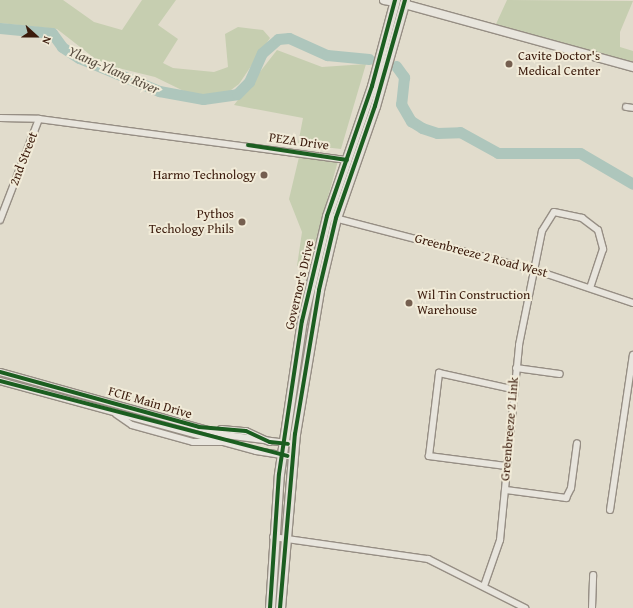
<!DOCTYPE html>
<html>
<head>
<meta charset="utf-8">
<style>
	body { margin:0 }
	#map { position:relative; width:633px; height:608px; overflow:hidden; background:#e1dccc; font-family:"Gentium Book Plus",serif }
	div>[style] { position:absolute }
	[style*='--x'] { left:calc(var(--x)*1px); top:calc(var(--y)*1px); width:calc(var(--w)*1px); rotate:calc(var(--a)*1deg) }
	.green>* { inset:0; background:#c6ceb0 }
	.river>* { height:11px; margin:-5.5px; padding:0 5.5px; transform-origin:5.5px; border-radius:5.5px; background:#aec6bc }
	.roads { filter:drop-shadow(1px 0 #968e84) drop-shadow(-1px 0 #968e84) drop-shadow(0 1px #968e84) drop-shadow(0 -1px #968e84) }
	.street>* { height:6px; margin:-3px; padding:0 3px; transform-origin:3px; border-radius:3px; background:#e8e5dd }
	.secondary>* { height:8px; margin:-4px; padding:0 4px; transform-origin:4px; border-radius:4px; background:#e8e5dd }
	.primary>* { height:9px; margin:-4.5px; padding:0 4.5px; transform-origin:4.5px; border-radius:4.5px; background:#e4e1d8 }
	.cycleway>* { height:4px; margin:-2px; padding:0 2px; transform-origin:2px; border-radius:2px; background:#1b5e20 }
	.dots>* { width:11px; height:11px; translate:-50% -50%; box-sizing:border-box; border:2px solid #f1ebd8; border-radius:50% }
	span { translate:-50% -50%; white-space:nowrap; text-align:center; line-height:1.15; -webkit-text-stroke:4px #f1ebd8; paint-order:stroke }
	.poi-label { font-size:13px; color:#3b1b0c }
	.left { translate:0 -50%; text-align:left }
	.right { translate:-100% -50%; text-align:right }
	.street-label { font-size:13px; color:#3b1b0c }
	.water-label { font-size:14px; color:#574c3f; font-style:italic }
	.north { position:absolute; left:16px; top:16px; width:40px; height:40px; -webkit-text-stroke:3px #f1ebd8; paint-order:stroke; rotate:111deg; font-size:11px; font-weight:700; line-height:16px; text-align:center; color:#3b1b0c }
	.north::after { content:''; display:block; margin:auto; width:14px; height:18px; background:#3b1b0c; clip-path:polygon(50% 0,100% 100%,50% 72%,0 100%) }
</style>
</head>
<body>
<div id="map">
	<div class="green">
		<div style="clip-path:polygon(0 0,63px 0,94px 22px,122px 30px,142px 0,176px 0,158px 25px,178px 39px,163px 63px,173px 68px,214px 72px,228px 67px,225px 34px,238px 27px,263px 30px,270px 38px,239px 84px,227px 93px,194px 96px,155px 77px,102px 64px,57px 29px,0 23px)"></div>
		<div style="clip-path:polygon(507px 0,633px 1px,620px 32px,620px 47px,633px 51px,633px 65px,496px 24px)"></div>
		<div style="clip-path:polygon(277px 50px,322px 67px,366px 64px,341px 149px,298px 144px,303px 118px,234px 105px)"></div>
		<div style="clip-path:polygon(299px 157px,338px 161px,308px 268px,297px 266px,302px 232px,289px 199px)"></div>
	</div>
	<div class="river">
		<div style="--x:0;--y:28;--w:52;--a:5.5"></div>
		<div style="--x:52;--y:33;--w:17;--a:54"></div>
		<div style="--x:62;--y:47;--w:20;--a:33"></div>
		<div style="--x:79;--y:58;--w:87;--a:22.4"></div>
		<div style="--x:159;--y:91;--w:45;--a:10.3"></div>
		<div style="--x:203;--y:99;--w:34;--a:-8"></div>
		<div style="--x:237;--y:94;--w:17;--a:-45"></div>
		<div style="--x:249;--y:82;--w:32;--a:-66"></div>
		<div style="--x:262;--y:53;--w:21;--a:-41"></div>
		<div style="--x:278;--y:39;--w:11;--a:-5"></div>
		<div style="--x:289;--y:38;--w:42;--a:24.1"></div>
		<div style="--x:327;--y:55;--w:42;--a:5.4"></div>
		<div style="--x:396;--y:66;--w:14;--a:54"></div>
		<div style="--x:404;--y:77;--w:27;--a:96"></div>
		<div style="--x:401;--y:104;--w:20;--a:60"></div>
		<div style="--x:411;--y:121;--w:13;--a:32"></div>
		<div style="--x:422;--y:128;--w:16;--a:18"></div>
		<div style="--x:437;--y:133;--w:23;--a:-2"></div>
		<div style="--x:460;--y:132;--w:43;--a:28.9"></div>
		<div style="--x:498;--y:153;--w:82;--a:0"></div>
		<div style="--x:580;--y:153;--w:61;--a:30.3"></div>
	</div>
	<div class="roads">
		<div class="street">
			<div style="--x:626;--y:107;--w:7;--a:8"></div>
			<div style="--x:0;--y:118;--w:39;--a:1"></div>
			<div style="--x:39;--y:119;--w:311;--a:7.6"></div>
			<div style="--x:327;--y:216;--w:215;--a:14.6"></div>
			<div style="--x:535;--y:270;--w:103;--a:18.6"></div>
			<div style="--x:0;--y:220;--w:108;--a:-68.9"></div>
			<div style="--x:516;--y:368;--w:44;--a:7.8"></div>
			<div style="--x:0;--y:372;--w:234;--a:15.6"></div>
			<div style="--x:225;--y:435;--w:70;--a:7.4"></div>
			<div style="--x:0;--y:381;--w:265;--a:15.3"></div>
			<div style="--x:256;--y:451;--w:37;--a:9"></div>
			<div style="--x:116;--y:414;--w:19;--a:35"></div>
			<div style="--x:132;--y:425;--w:63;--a:15.6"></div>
			<div style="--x:193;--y:442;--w:29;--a:0"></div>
			<div style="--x:221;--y:429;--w:25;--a:5"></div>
			<div style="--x:246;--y:431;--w:26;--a:25"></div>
			<div style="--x:506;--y:466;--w:78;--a:-172.6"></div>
			<div style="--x:429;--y:456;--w:84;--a:-83.1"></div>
			<div style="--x:439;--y:373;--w:75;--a:12.4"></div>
			<div style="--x:506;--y:490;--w:61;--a:7.6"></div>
			<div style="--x:566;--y:498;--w:11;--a:-63"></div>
			<div style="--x:571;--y:488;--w:45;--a:-82.4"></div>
			<div style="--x:610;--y:510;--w:157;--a:-81.6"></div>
			<div style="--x:273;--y:537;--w:157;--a:8.1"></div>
			<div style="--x:428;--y:559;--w:109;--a:26.8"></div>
			<div style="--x:484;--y:586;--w:49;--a:-70.8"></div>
			<div style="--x:500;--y:540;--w:196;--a:-84.4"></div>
			<div style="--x:519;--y:345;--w:116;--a:-78.6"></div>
			<div style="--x:542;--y:231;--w:22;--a:-58"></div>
			<div style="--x:554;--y:212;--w:29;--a:12"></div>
			<div style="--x:582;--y:218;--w:20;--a:37"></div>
			<div style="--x:598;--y:230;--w:20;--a:75"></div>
			<div style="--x:603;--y:249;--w:41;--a:108.4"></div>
			<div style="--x:592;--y:608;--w:33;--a:-88"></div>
		</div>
		<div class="secondary">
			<div style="--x:384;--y:0;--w:10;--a:11"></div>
			<div style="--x:404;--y:4;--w:238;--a:15.4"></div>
		</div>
		<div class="primary">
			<div style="--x:270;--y:608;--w:134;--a:-86.2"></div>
			<div style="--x:279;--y:474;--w:155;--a:-81.5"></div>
			<div style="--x:302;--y:321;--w:108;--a:-76.6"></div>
			<div style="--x:327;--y:216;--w:138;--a:-70.9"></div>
			<div style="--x:372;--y:86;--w:89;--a:-75"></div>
			<div style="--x:280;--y:608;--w:175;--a:-85.1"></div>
			<div style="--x:295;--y:434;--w:146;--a:-80.5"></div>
			<div style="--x:319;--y:290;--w:74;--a:-76.7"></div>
			<div style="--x:336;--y:218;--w:119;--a:-70.8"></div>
			<div style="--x:375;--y:106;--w:110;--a:-74.2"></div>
		</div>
	</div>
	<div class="cycleway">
		<div style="--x:248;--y:145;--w:100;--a:8.6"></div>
		<div style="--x:0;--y:372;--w:206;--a:15.4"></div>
		<div style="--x:199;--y:427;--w:47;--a:4.9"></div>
		<div style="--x:246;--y:431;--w:26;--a:25"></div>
		<div style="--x:270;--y:442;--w:18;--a:6"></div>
		<div style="--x:0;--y:381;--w:297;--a:14.6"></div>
		<div style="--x:270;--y:608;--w:134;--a:-86.2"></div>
		<div style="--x:279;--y:474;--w:155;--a:-81.5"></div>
		<div style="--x:302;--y:321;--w:108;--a:-76.6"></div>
		<div style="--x:327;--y:216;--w:138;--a:-70.9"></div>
		<div style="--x:372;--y:86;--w:89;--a:-75"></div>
		<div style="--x:280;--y:608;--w:175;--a:-85.1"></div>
		<div style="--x:295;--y:434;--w:146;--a:-80.5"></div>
		<div style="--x:319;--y:290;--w:74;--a:-76.7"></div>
		<div style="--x:336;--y:218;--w:119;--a:-70.8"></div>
		<div style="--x:375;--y:106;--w:110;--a:-74.2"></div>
	</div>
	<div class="dots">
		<div style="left:509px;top:64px;background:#755f4f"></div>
		<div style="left:264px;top:175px;background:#755f4f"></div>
		<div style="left:242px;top:222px;background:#755f4f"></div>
		<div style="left:409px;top:303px;background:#755f4f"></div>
	</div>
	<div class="poi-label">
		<span class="left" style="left:518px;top:64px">Cavite Doctor's<br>Medical Center</span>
		<span class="right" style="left:256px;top:175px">Harmo Technology</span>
		<span class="right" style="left:234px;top:222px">Pythos<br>Techology Phils</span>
		<span class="left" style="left:417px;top:303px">Wil Tin Construction<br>Warehouse</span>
	</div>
	<div class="street-label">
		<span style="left:299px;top:142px;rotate:8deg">PEZA Drive</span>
		<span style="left:24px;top:159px;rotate:-69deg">2nd Street</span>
		<span style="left:481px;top:256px;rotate:15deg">Greenbreeze 2 Road West</span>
		<span style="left:300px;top:285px;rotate:-77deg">Governor's Drive</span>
		<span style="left:150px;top:403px;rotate:16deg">FCIE Main Drive</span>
		<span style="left:510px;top:429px;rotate:-85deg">Greenbreeze 2 Link</span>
	</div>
	<div class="water-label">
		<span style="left:114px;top:70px;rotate:24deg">Ylang-Ylang River</span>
	</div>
	<div class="north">N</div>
</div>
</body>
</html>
